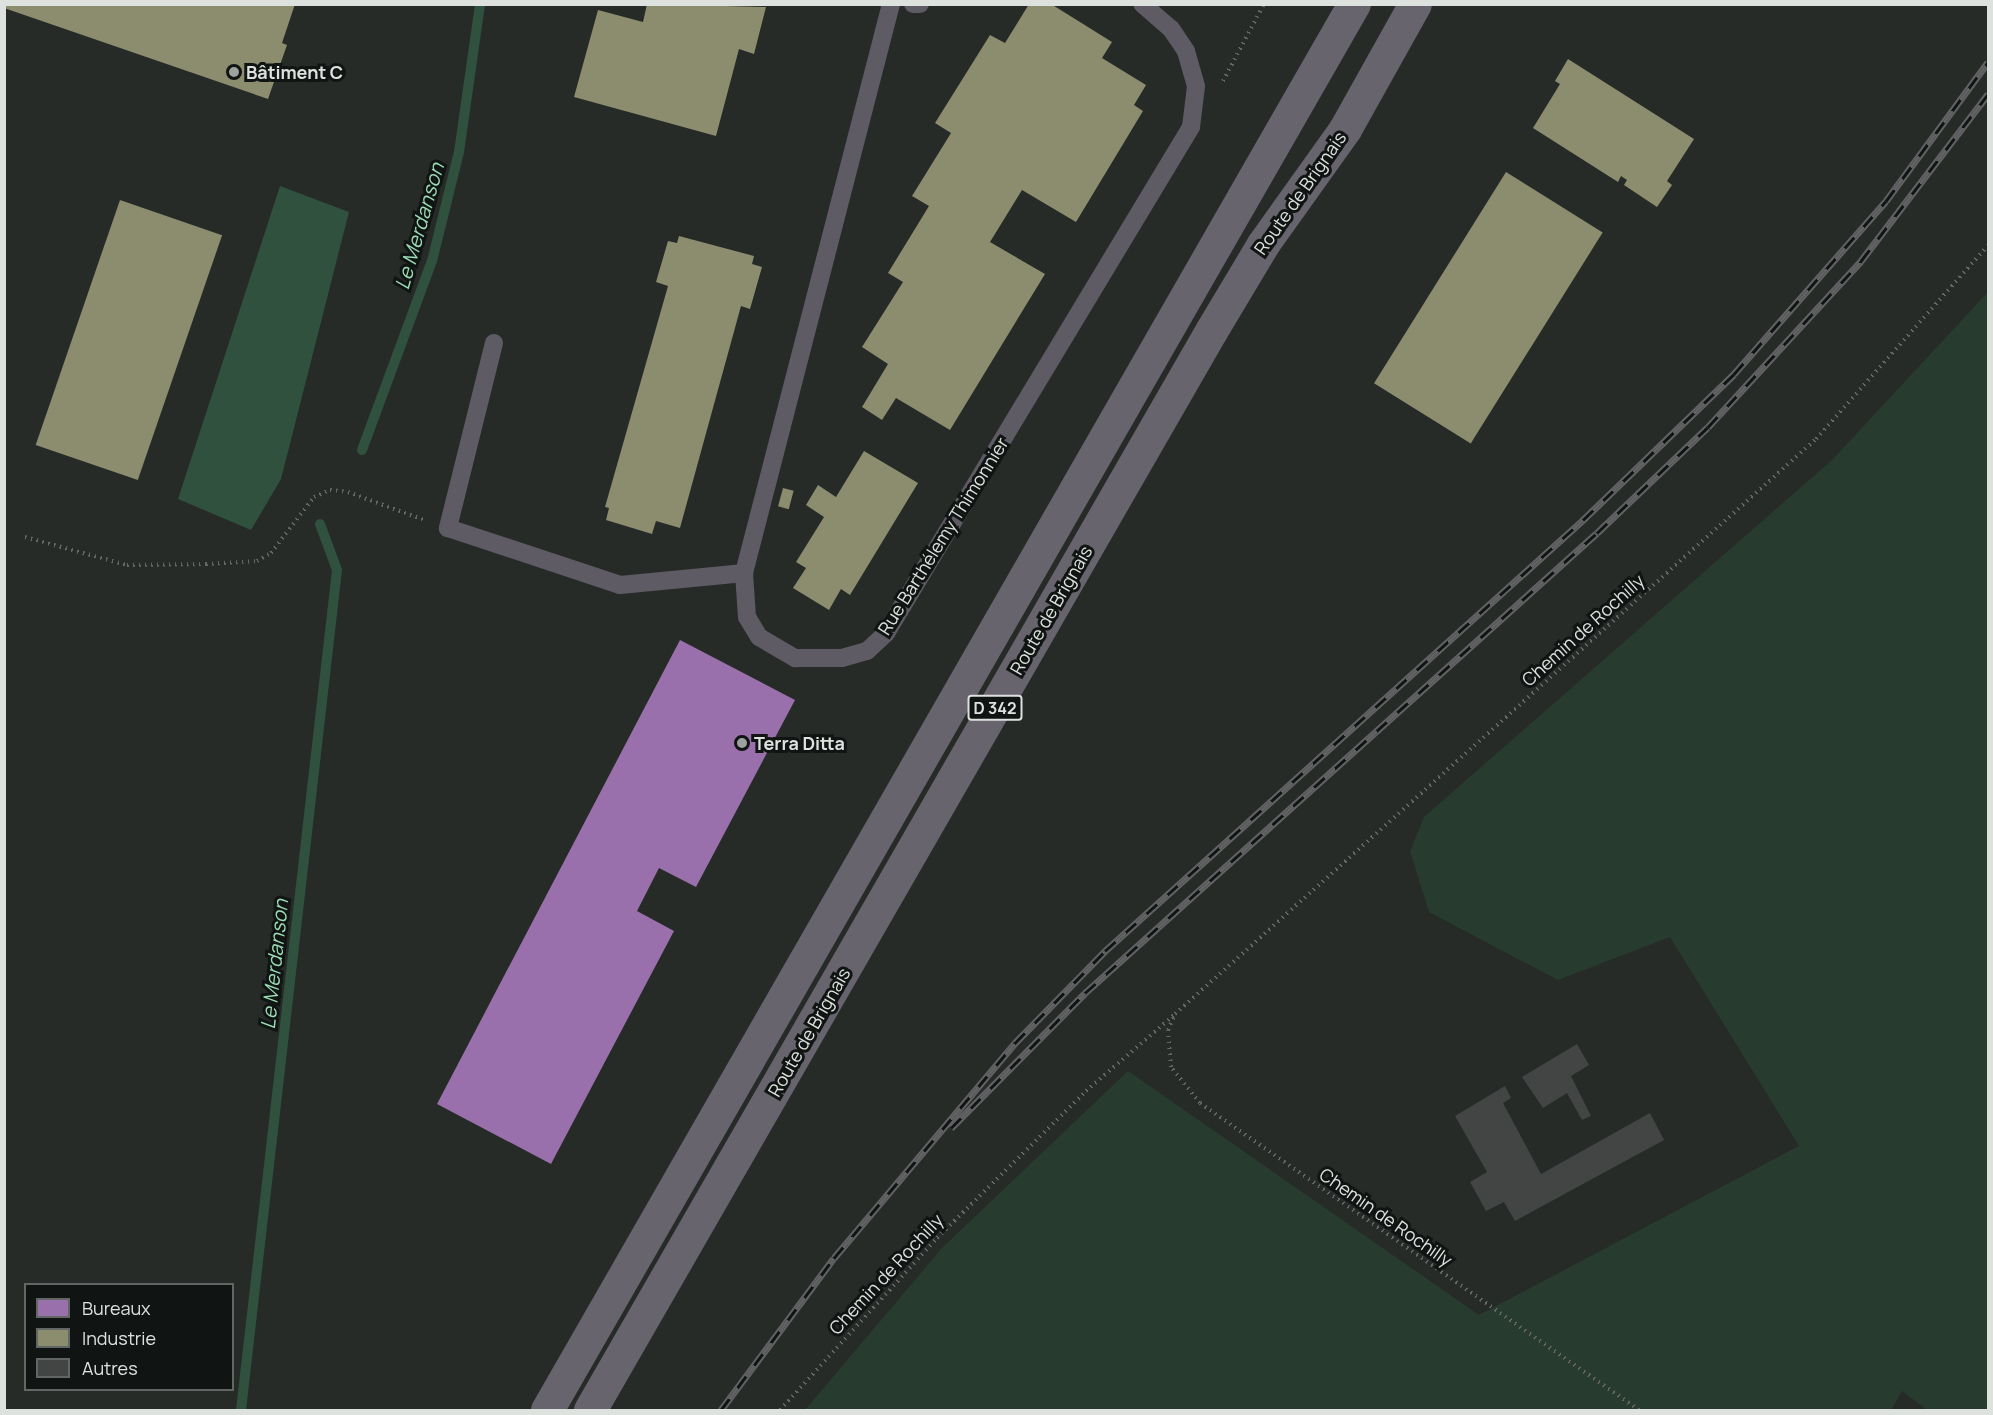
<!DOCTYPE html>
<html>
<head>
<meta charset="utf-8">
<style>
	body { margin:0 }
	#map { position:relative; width:1993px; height:1415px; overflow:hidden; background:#262b28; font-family:Manrope,sans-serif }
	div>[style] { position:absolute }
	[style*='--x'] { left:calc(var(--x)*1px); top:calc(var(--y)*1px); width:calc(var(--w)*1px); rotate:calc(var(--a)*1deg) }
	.green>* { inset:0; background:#273b2f }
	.water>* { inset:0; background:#30513e }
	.offices>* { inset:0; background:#9970ab }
	.industry>* { inset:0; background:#8c8c6e; transform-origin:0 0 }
	.stream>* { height:10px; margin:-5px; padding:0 5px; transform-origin:5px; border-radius:5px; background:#30513e }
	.building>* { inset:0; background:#424543 }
	.path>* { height:4px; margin-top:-2px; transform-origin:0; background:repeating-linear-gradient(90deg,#676569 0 1.5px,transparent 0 6px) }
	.lane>* { height:18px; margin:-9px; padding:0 9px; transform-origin:9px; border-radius:9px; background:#5f5b64 }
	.primary>* { height:33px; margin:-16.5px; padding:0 16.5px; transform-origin:16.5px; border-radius:16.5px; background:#68646e }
	.rail>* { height:7px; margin-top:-3.5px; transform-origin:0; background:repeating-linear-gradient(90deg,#101412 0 14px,#626265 0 28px); box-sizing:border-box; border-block:2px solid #626265 }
	.dots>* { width:16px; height:16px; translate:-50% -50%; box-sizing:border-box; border:3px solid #101412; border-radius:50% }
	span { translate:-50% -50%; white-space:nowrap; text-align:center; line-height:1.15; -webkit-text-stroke:6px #101412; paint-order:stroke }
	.shield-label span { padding:2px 4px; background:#101412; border:2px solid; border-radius:4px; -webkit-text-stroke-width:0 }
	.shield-label { font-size:16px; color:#dde2df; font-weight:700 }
	.poi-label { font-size:18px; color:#dde2df; font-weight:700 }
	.left { translate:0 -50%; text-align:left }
	.street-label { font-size:18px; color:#dde2df }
	.water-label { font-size:20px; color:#9cdcb5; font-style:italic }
	.frame { position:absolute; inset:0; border:6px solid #dde2df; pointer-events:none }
	.legend { position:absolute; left:24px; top:1283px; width:210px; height:108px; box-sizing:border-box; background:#101412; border:2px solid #626664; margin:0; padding:8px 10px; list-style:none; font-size:18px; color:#dde2df }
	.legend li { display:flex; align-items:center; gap:12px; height:30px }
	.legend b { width:30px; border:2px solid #626664 }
</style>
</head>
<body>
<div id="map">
	<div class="green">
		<div style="clip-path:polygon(1988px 292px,1988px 1410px,1927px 1410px,1902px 1391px,1891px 1410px,805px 1410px,942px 1248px,1128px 1071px,1479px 1315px,1799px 1146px,1670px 937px,1558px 980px,1429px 912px,1410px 851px,1424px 817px,1832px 460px)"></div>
	</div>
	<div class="water">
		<div style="clip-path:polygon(280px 186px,349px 212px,281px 479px,251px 530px,178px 499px)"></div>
	</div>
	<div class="offices">
		<div style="clip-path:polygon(680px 640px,795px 700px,696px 887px,659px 868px,637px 911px,674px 931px,551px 1164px,437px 1104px)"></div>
	</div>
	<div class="industry">
		<div style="clip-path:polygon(4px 4px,295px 4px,282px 43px,287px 45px,268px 99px,4px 8px)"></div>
		<div style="clip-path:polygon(647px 4px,766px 7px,754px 54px,739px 49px,716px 136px,574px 97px,598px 10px,643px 22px)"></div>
		<div style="clip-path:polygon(1029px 4px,1051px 4px,1112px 42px,1102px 58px,1146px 85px,1134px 105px,1143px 111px,1076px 222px,1022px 190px,990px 242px,1045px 274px,950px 430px,896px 398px,882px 420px,862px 407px,888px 364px,862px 347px,903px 282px,888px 273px,929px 206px,912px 196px,951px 133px,935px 123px,990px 35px,1005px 43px)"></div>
		<div style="clip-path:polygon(1568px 59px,1694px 139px,1667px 181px,1672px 185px,1657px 207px,1624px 185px,1627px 180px,1621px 176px,1618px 182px,1533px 128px,1560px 84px,1555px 81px)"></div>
		<div style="left:1506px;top:172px;width:114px;height:249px;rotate:32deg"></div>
		<div style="left:120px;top:200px;width:108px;height:259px;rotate:19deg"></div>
		<div style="clip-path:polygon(679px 236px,754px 256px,752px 264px,762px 267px,750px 309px,741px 306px,680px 528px,656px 521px,652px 534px,606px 520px,609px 508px,605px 507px,668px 286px,656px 282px,668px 241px,677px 243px)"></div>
		<div style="clip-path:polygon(864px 451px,918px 483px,850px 595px,841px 589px,829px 610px,793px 588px,806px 568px,796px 562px,824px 517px,806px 505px,818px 485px,836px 497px)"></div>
		<div style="left:783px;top:488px;width:11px;height:19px;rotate:15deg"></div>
	</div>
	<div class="stream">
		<div style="--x:362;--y:450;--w:202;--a:-69.7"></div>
		<div style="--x:432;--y:261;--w:112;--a:-76.1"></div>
		<div style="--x:459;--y:152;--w:149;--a:-81.9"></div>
		<div style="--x:241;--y:1410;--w:845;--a:-83.48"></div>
		<div style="--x:337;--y:570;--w:49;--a:-110.3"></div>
	</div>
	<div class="building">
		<div style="clip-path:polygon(1577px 1044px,1589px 1065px,1571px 1076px,1591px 1116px,1582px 1120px,1567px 1093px,1543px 1108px,1522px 1077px)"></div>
		<div style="clip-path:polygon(1505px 1086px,1511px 1098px,1503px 1103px,1541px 1174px,1650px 1113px,1664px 1140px,1515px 1221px,1504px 1202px,1486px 1211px,1470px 1182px,1487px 1172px,1455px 1116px)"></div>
	</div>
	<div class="path">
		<div style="--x:1223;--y:81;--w:87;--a:-62"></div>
		<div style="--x:25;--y:537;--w:106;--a:15.4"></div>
		<div style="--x:127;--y:565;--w:79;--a:-0.7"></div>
		<div style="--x:206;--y:564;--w:51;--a:-3.4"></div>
		<div style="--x:257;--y:561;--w:16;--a:-30"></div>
		<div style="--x:271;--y:553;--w:71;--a:-52.5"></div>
		<div style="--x:314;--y:497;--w:17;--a:-24"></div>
		<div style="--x:330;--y:490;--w:18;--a:6"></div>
		<div style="--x:348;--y:492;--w:81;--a:20.2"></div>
		<div style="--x:780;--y:1410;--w:233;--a:-47.6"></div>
		<div style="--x:937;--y:1238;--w:209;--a:-44.6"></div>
		<div style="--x:1086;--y:1091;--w:116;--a:-40.8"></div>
		<div style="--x:1639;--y:1410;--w:536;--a:-145.03"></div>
		<div style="--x:1200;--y:1103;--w:46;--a:-128.9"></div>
		<div style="--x:1171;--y:1067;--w:37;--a:-95"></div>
		<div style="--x:1168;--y:1030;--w:17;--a:-66"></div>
		<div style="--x:1175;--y:1014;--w:861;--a:-41.89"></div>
		<div style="--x:1816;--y:439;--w:259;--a:-48.4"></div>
	</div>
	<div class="lane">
		<div style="--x:891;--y:4;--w:588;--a:104.49"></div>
		<div style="--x:744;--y:573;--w:44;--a:86.1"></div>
		<div style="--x:747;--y:617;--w:23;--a:59"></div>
		<div style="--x:759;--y:637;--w:42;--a:30.3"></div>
		<div style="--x:795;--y:658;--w:47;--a:0"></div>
		<div style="--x:842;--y:658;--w:26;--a:-16"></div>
		<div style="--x:867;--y:651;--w:26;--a:-43"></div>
		<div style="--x:886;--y:633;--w:591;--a:-58.92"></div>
		<div style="--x:1191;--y:127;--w:41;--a:-83"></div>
		<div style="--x:1196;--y:86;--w:36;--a:-106"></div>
		<div style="--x:1186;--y:51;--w:27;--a:-124"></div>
		<div style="--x:1171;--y:29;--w:38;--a:-139"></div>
		<div style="--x:913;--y:4;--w:7;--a:0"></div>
		<div style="--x:494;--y:343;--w:191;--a:104"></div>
		<div style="--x:448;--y:528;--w:181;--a:18.3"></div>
		<div style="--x:620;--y:585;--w:125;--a:-5.5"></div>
	</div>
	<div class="primary">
		<div style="--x:547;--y:1410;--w:1621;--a:-60.15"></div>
		<div style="--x:590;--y:1410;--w:1245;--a:-60.08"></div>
		<div style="--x:1211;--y:331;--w:101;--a:-59.1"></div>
		<div style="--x:1263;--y:244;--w:141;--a:-54.5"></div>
		<div style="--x:1345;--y:129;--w:143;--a:-60.8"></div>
	</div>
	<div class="rail">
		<div style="--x:951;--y:1128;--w:190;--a:-45.2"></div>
		<div style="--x:1085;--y:993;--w:688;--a:-41.94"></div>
		<div style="--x:1597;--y:533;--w:153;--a:-43.7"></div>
		<div style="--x:1708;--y:427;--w:226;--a:-47.3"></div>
		<div style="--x:1861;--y:261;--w:210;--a:-52.7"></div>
		<div style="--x:721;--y:1410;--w:189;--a:-53.4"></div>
		<div style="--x:834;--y:1258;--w:281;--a:-49.9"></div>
		<div style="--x:1015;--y:1043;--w:129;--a:-45.6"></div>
		<div style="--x:1105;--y:951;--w:644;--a:-42.04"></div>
		<div style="--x:1583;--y:520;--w:210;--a:-44"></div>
		<div style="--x:1734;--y:374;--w:230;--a:-48.7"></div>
		<div style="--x:1886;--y:201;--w:172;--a:-53.7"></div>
	</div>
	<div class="dots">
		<div style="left:234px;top:72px;background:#9da29f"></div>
		<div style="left:742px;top:743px;background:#9da29f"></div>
	</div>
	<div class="shield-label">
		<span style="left:995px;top:708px">D 342</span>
	</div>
	<div class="poi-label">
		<span class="left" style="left:246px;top:72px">Bâtiment C</span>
		<span class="left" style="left:754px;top:743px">Terra Ditta</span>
	</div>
	<div class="street-label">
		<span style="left:1300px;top:193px;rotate:-55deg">Route de Brignais</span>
		<span style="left:943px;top:536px;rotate:-58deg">Rue Barthélemy Thimonnier</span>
		<span style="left:1051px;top:610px;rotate:-60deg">Route de Brignais</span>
		<span style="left:1583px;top:630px;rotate:-42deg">Chemin de Rochilly</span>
		<span style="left:809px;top:1032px;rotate:-60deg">Route de Brignais</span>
		<span style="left:1386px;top:1217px;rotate:35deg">Chemin de Rochilly</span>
		<span style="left:886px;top:1274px;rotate:-47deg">Chemin de Rochilly</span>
	</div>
	<div class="water-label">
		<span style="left:419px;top:226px;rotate:-74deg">Le Merdanson</span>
		<span style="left:274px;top:964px;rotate:-84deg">Le Merdanson</span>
	</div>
	<div class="frame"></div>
	<ul class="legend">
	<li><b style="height:16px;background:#9970ab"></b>Bureaux</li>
	<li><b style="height:16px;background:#8c8c6e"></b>Industrie</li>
	<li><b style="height:16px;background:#424543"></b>Autres</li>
	</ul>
</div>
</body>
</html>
